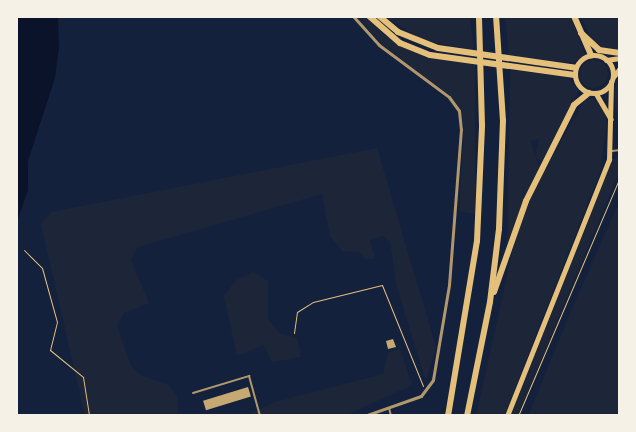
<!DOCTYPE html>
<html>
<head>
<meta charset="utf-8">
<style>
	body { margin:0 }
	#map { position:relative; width:636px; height:432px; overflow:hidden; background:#14213d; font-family:Lato,sans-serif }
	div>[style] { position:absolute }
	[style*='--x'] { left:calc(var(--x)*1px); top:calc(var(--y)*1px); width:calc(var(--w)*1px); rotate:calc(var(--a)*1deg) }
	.green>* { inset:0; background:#1d2539 }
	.round { border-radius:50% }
	.water>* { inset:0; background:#0b132b }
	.building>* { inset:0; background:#c6a872; transform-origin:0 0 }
	.path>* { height:1px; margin:-0.5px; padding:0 0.5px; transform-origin:0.5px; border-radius:0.5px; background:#e5c07b }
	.service>* { height:2px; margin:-1px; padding:0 1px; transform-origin:1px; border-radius:1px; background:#b1986c }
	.minor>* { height:3px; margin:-1.5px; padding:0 1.5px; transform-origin:1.5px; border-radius:1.5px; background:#b1986c }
	.secondary>* { height:4.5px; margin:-2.25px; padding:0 2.25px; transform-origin:2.25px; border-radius:2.25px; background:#e5c07b }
	.primary>* { height:5px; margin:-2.5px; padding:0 2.5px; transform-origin:2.5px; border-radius:2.5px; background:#e5c07b }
	.primary>.ring { margin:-2.5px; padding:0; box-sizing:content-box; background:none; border:5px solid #e5c07b; border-radius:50% }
	.motorway>* { height:6px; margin:-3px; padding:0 3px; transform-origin:3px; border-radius:3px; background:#e5c07b }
	span { translate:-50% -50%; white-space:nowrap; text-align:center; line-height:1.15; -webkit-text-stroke:5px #f6f1e7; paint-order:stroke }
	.frame { position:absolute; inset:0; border:18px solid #f6f1e7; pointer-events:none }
</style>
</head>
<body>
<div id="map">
	<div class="green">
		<div style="clip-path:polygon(356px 16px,365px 16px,384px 35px,412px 51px,475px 65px,475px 214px,459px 211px,464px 127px,455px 101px,382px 44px)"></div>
		<div style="clip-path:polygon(384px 16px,470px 16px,474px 51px,423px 40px)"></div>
		<div style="clip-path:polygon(505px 16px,570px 16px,586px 56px,572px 63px,509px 56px)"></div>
		<div style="clip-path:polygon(581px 16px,620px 16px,620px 50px,601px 48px,592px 40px)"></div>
		<div class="round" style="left:580px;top:60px;width:28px;height:28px"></div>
		<div style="clip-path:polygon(510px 70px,566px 76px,579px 90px,541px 162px,535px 157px,539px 139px,530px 141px,539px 167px,507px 245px)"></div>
		<div style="clip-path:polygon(620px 74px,620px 147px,614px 89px)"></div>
		<div style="clip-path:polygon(586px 97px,600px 101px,607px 121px,600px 172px,504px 416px,476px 416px,516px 235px,535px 188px)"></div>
		<div style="clip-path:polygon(377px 148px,436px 347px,426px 381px,397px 288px,390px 242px,383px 236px,370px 240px,375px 258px,366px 260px,359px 252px,342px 251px,330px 236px,322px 194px,138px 247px,131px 260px,149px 303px,124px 313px,117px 326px,131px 366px,142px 376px,169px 385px,178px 398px,178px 416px,85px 416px,41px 224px,51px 212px)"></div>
		<div style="clip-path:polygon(620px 154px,620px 170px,605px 206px,518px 416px,511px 416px,611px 162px)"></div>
		<div style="clip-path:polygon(620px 200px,620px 416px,528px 416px,574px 304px)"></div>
		<div style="clip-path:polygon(253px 272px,268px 281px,268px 319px,279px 333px,297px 338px,301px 357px,272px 362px,263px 345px,237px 356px,224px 296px,236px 280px)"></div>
		<div style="clip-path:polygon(400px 349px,412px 385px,347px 415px,245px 416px,275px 402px,383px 374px,388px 353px)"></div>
	</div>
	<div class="water">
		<div style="clip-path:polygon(16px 16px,58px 16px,59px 48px,55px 78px,28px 161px,28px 190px,16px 225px)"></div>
	</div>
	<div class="building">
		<div style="clip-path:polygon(393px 339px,396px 347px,388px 349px,386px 341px)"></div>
		<div style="left:248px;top:387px;width:10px;height:47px;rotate:73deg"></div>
	</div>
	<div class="path">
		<div style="--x:24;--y:250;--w:25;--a:45"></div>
		<div style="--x:42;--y:268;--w:56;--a:74.5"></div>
		<div style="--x:57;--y:322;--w:29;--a:104"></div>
		<div style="--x:50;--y:350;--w:43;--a:39.3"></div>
		<div style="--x:83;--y:377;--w:39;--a:81"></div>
		<div style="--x:294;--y:333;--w:21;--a:-82"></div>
		<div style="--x:297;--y:312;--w:19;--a:-32"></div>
		<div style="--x:313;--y:302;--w:71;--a:-13.8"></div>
		<div style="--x:382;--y:285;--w:109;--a:67.9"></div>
		<div style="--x:518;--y:416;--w:260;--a:-66.9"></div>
	</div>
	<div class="service">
		<div style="--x:612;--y:151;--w:8;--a:-7"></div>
		<div style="--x:193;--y:393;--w:59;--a:-16.9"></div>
		<div style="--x:249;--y:376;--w:41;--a:74.6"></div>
		<div style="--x:389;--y:408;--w:8;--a:76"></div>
	</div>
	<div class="minor">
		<div style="--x:353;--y:16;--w:39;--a:48"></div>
		<div style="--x:379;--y:45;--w:87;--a:36.6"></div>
		<div style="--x:449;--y:97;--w:17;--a:54"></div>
		<div style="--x:459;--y:111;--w:18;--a:84"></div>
		<div style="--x:461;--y:129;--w:156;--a:94.4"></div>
		<div style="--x:449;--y:285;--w:96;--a:99.6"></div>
		<div style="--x:433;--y:380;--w:20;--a:127"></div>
		<div style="--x:421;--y:396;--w:60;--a:160.7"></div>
	</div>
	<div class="secondary">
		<div style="--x:596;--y:93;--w:30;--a:60"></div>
		<div style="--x:507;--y:416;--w:276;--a:-68.3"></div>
		<div style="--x:609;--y:160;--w:78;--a:-88.5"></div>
	</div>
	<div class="primary">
		<div class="ring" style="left:575px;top:55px;width:33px;height:33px"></div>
		<div style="--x:606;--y:60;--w:14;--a:-8"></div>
		<div style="--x:614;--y:76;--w:10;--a:-53"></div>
	</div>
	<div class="motorway">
		<div style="--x:369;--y:16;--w:41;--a:41.1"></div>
		<div style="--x:400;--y:43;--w:32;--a:22"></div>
		<div style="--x:430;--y:55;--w:146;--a:7.9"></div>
		<div style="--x:379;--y:16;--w:25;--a:40"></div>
		<div style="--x:398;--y:32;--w:43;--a:21.8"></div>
		<div style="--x:438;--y:48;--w:139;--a:8.2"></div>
		<div style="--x:574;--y:16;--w:43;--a:66.4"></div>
		<div style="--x:581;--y:33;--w:25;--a:43"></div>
		<div style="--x:599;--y:50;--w:21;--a:8"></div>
		<div style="--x:494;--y:292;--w:96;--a:-70.6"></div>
		<div style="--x:526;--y:201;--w:107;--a:-63.4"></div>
		<div style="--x:574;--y:105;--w:19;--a:-39"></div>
		<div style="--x:448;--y:416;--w:177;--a:-80.6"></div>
		<div style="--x:477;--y:241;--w:116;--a:-87.5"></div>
		<div style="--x:482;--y:125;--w:109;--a:-91.6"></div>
		<div style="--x:467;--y:416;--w:116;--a:-78.6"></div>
		<div style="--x:490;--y:302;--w:74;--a:-83"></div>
		<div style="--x:499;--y:229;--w:108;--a:-87.9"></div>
		<div style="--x:503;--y:121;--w:105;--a:-93.8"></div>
	</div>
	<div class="frame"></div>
</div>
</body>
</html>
